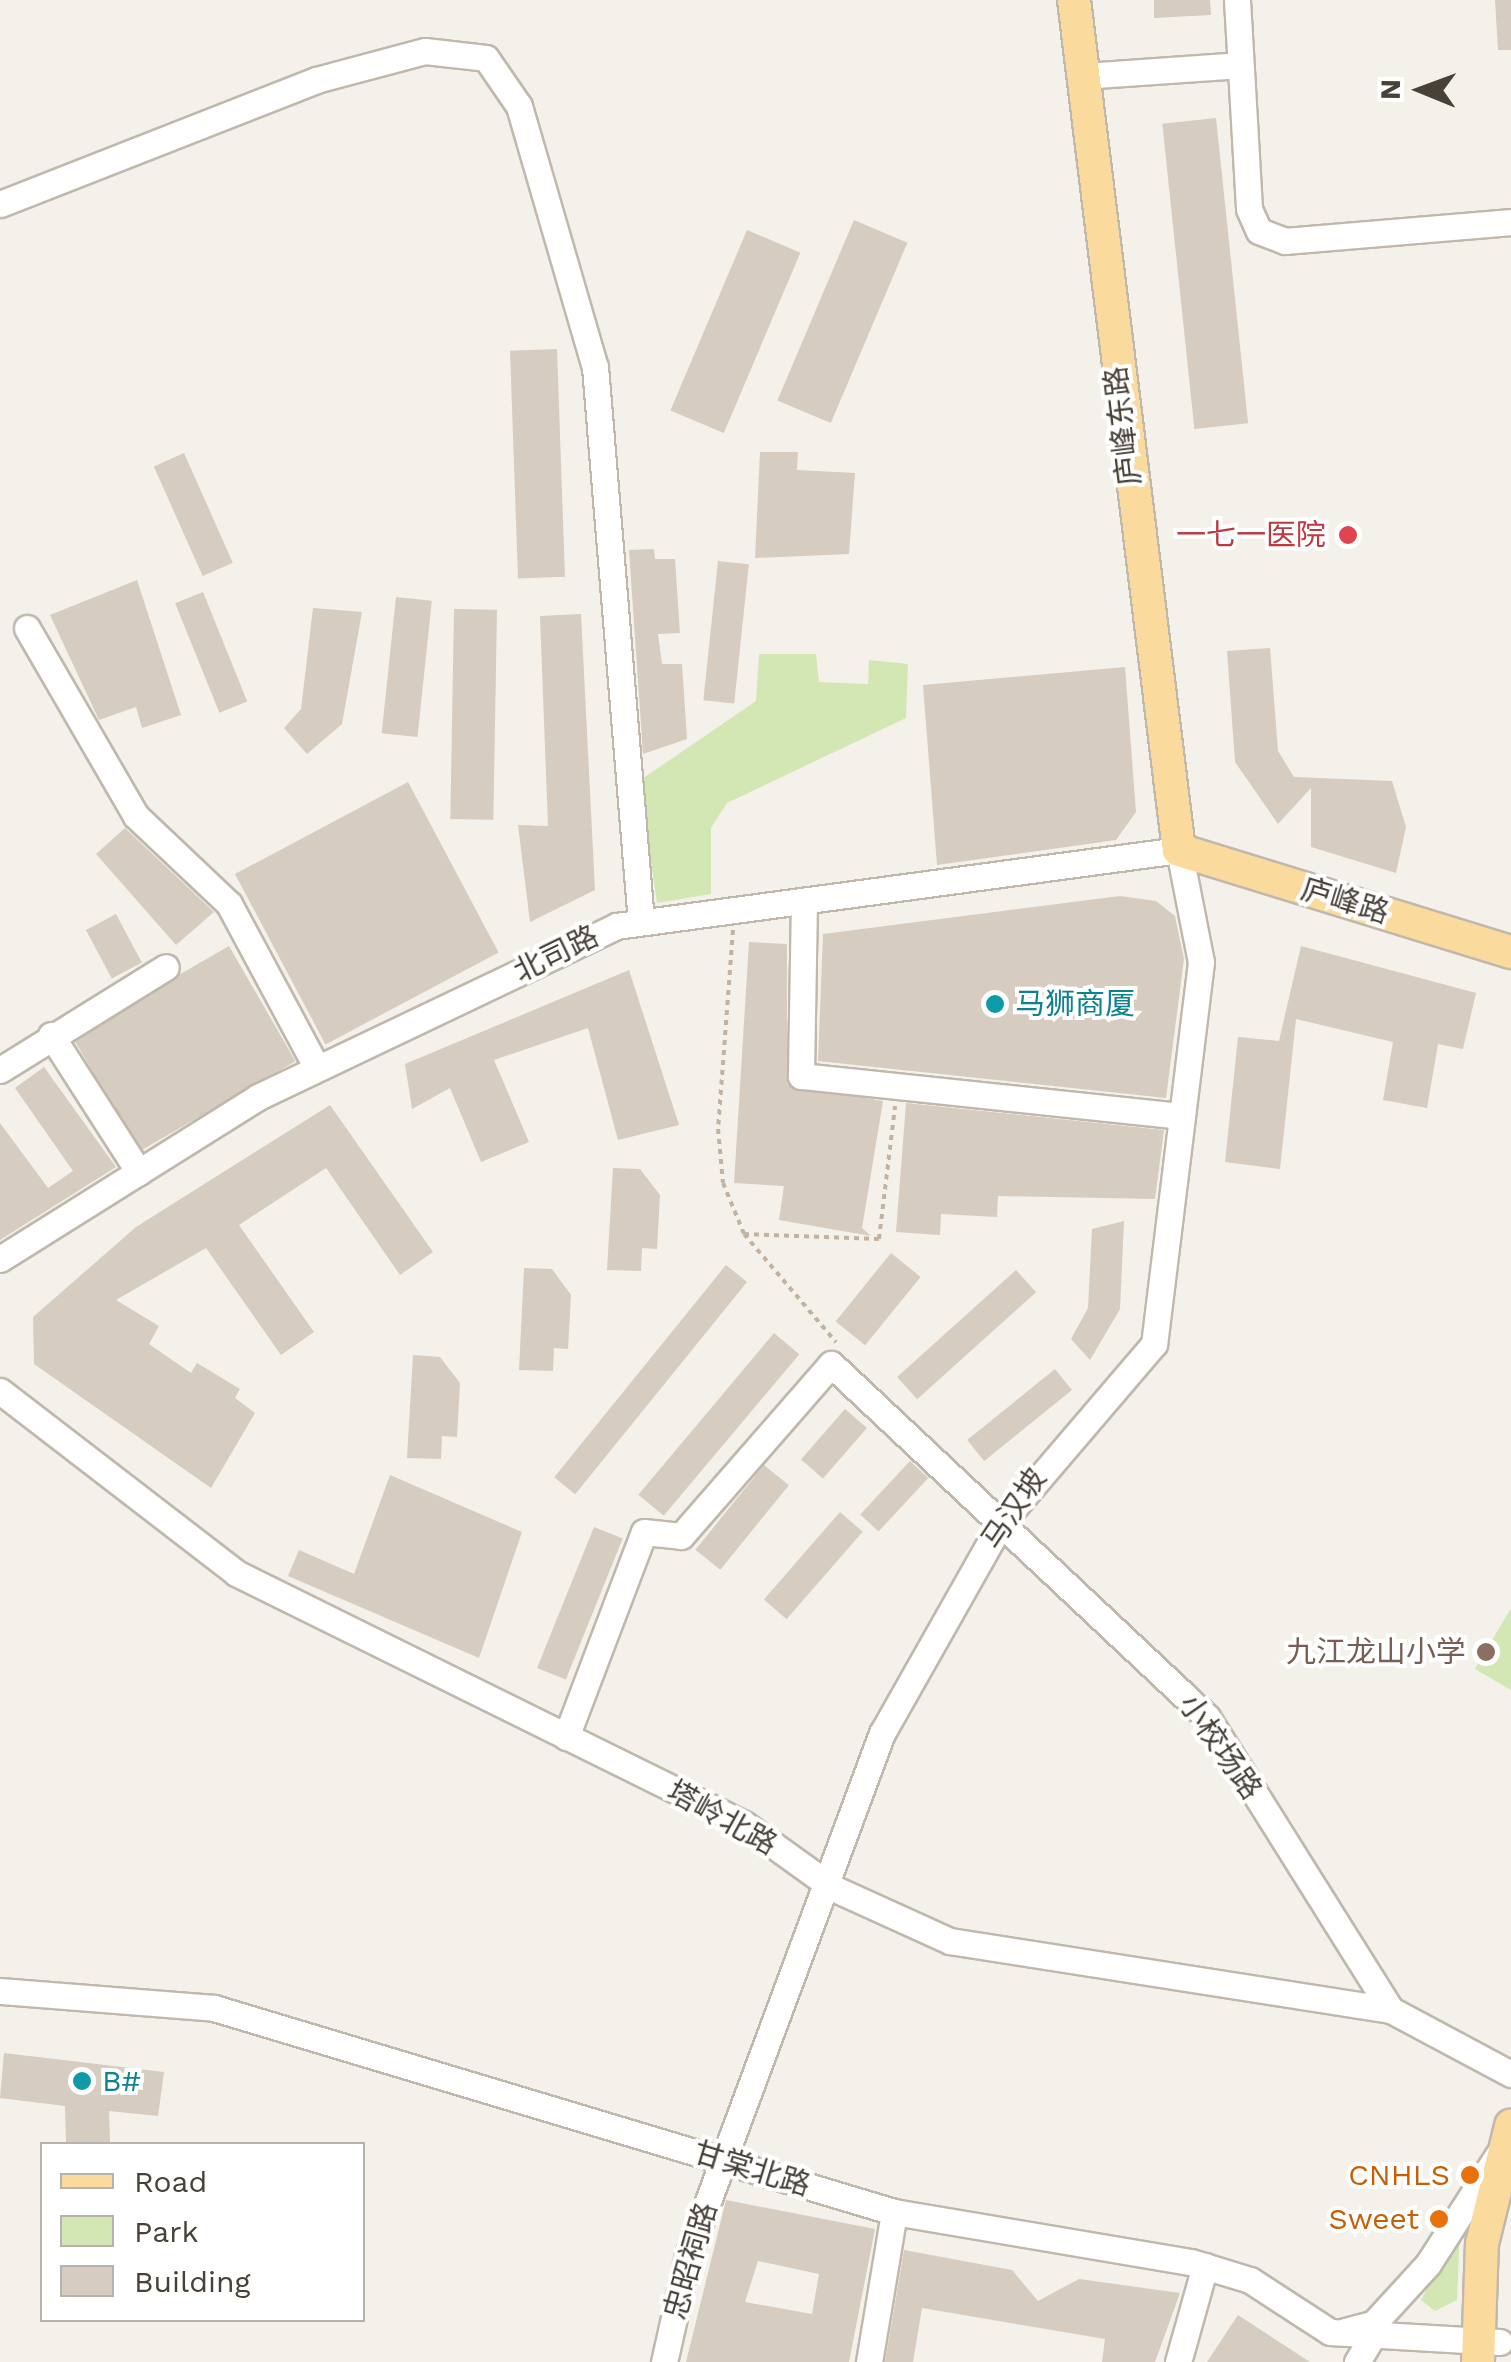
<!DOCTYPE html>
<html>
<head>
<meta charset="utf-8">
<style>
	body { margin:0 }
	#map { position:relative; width:1511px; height:2362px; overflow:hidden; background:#f4f1ea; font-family:"Work Sans","Noto Sans SC",sans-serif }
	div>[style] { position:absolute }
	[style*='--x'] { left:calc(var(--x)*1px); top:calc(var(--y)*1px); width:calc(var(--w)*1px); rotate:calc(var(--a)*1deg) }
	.green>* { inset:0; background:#d3e7b5 }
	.building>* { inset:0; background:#d6ccc0; transform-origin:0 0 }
	.path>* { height:4px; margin-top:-2px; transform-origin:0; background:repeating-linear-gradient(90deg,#c1b39f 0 5px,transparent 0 10px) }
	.roads { filter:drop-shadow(2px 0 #c0b8ad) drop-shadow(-2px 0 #c0b8ad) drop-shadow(0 2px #c0b8ad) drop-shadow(0 -2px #c0b8ad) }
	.minor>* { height:25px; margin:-12.5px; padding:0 12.5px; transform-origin:12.5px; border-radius:12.5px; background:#fff }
	.major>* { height:32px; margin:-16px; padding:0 16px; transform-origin:16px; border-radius:16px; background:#fada9d }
	.dots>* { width:28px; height:28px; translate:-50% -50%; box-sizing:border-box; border:5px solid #fff; border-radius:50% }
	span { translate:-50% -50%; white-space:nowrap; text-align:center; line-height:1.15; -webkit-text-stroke:8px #fff; paint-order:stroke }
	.street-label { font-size:30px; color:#484138 }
	.health-label { font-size:30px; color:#be3a42 }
	.right { translate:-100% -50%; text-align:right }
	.culture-label { font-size:30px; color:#0d838f }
	.left { translate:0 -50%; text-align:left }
	.education-label { font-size:30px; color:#785e54 }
	.food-label { font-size:30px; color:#c56008 }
	.legend { position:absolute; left:40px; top:2142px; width:325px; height:180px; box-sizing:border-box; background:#fff; border:2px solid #b6b3af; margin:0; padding:12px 18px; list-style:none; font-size:30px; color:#484138 }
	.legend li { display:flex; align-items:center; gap:20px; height:50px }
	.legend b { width:50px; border:2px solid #b6b3af }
	.north { position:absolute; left:1371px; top:40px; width:100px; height:100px; -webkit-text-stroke:8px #fff; paint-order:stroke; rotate:271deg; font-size:28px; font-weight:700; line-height:40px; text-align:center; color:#484138 }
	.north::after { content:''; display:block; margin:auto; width:35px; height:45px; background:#484138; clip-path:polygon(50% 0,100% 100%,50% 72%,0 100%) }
</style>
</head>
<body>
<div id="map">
	<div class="green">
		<div style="clip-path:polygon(759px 654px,816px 654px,819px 682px,868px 684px,869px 660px,908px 664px,906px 718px,727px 803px,711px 828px,711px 894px,657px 903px,639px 781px,756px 701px)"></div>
		<div style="clip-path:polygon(1511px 1608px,1511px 1690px,1475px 1669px)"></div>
		<div style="clip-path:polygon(1460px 2227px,1457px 2300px,1435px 2311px,1421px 2300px)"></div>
	</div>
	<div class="building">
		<div style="clip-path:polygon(1154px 0,1210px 0,1211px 15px,1154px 18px)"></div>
		<div style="clip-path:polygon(1495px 0,1511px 0,1511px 50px,1498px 50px)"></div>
		<div style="left:1216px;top:118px;width:307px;height:54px;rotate:84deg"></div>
		<div style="left:854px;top:220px;width:58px;height:196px;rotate:23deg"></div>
		<div style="left:747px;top:230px;width:58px;height:196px;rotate:23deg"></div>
		<div style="left:557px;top:349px;width:228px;height:47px;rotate:88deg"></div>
		<div style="clip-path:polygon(760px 452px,798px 452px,797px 470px,855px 473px,849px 554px,755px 558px)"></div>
		<div style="left:184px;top:453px;width:120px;height:33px;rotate:66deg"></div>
		<div style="clip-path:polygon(654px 549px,655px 559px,675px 559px,680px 633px,658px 634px,662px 664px,682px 664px,687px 739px,643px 754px,629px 550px)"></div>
		<div style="left:718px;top:561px;width:31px;height:140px;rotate:6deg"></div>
		<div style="clip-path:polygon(137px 580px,181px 715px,142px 728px,136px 707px,99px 720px,50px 615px)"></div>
		<div style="left:203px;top:592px;width:118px;height:30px;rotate:68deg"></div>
		<div style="left:396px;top:597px;width:36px;height:137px;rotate:6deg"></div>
		<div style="clip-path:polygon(313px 608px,362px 612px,342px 724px,307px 754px,284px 728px,301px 709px)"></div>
		<div style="left:454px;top:609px;width:43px;height:210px;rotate:1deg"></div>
		<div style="clip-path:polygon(581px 614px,595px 890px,530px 922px,518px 825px,548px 826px,540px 616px)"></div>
		<div style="clip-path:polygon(1270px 648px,1278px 751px,1294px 777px,1392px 781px,1406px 827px,1396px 873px,1311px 847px,1311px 788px,1278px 824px,1235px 762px,1227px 651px)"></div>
		<div style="clip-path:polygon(1125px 667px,1136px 812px,1116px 840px,937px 865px,923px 685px)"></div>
		<div style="left:408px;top:782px;width:193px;height:196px;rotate:62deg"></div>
		<div style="clip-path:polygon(125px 828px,214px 912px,176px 945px,96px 854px)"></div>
		<div style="clip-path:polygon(1120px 896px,1156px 901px,1175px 916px,1184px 959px,1166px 1098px,818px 1061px,823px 934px)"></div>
		<div style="left:116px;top:914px;width:55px;height:34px;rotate:62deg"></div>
		<div style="clip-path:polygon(749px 942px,787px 944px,787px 1084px,883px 1101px,862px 1228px,871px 1236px,779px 1220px,784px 1186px,734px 1183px)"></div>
		<div style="left:229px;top:946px;width:133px;height:181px;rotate:60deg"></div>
		<div style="clip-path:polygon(1301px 946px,1476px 993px,1463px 1049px,1438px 1044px,1427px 1108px,1383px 1100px,1393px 1042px,1296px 1019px,1280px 1169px,1225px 1162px,1238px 1037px,1279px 1041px)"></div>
		<div style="clip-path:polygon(629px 970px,679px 1125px,618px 1140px,588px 1028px,494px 1060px,529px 1142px,481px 1162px,450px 1088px,412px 1109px,405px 1064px)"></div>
		<div style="clip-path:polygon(44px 1067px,116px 1167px,0 1240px,0 1123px,48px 1188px,73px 1171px,15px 1088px)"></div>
		<div style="clip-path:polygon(906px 1103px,1164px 1130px,1155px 1199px,998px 1196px,997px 1217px,941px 1214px,940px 1235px,896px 1232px)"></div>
		<div style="clip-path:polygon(330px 1105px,433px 1252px,400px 1275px,326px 1168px,239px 1225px,314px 1332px,281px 1355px,206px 1248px,116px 1300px,159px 1326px,149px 1344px,191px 1373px,197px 1363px,240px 1389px,235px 1398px,255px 1413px,211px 1488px,34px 1364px,33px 1317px,136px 1227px)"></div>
		<div style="clip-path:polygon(613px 1168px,640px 1169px,660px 1195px,657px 1249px,642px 1248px,641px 1271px,607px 1270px)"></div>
		<div style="clip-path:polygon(1124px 1221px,1120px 1309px,1090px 1360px,1071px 1339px,1088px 1308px,1092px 1229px)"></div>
		<div style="left:891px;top:1253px;width:38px;height:88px;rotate:39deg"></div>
		<div style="left:726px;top:1265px;width:27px;height:273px;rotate:39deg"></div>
		<div style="clip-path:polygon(524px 1268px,552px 1269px,571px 1295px,568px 1349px,554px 1348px,553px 1371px,519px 1370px)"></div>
		<div style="left:1016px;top:1270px;width:30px;height:160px;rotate:48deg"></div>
		<div style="left:774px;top:1333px;width:33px;height:211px;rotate:40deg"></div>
		<div style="clip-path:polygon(413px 1355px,440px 1357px,460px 1383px,457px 1437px,442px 1436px,441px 1459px,407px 1458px)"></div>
		<div style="left:1055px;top:1369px;width:27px;height:113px;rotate:51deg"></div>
		<div style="left:845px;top:1409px;width:29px;height:67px;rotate:41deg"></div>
		<div style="left:910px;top:1461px;width:25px;height:73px;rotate:43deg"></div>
		<div style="left:764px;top:1465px;width:32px;height:109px;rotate:39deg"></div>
		<div style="clip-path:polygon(390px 1475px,522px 1532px,479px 1658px,288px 1576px,299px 1550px,354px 1574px)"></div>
		<div style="left:840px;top:1512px;width:30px;height:116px;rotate:41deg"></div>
		<div style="left:594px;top:1527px;width:31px;height:152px;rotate:22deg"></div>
		<div style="clip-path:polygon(4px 2053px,164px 2072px,158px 2116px,109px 2111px,110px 2144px,66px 2144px,65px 2106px,0 2098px)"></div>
		<div style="clip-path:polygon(evenodd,726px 2200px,875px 2229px,849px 2362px,686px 2362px,726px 2200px,758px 2261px,819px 2274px,812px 2314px,745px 2302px,758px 2261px)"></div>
		<div style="clip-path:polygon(904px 2250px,1012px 2270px,1038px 2301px,1079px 2279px,1180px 2293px,1155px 2362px,1102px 2362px,1105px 2339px,922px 2308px,913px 2362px,885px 2362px)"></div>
		<div style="clip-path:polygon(1238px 2315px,1310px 2362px,1207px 2362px)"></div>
	</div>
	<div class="path">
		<div style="--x:733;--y:930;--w:200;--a:94.3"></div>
		<div style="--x:718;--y:1129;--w:54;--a:84.7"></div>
		<div style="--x:723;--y:1183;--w:55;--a:67.6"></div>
		<div style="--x:744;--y:1234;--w:142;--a:49.6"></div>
		<div style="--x:744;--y:1234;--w:135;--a:2.1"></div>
		<div style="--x:879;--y:1239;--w:134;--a:-83.1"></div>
	</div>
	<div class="roads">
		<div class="minor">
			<div style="--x:1237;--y:0;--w:209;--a:86.7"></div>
			<div style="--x:1249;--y:209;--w:24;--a:66"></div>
			<div style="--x:1259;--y:231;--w:28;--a:21"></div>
			<div style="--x:1285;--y:241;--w:227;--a:-4.8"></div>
			<div style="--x:1083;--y:76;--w:157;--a:-4"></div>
			<div style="--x:0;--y:204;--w:339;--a:-21.4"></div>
			<div style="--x:316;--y:80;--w:113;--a:-14.9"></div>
			<div style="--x:425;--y:51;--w:61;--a:6.5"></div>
			<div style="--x:486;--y:58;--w:58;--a:55.5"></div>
			<div style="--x:519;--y:106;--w:272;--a:73.8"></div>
			<div style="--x:595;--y:367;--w:557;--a:85.26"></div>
			<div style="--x:27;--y:628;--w:217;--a:59.9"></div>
			<div style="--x:136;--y:816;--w:128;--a:43.4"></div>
			<div style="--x:229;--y:904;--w:186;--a:61.8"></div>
			<div style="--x:804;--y:901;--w:175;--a:91"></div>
			<div style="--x:801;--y:1076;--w:383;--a:6"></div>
			<div style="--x:51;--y:1035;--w:163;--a:57.3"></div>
			<div style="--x:0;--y:1070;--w:195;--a:-31.8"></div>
			<div style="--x:0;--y:1259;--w:305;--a:-32.1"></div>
			<div style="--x:258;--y:1097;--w:397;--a:-25.5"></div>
			<div style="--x:616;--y:926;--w:568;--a:-7.69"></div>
			<div style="--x:1179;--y:850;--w:114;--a:78.9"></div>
			<div style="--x:1201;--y:962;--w:385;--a:97"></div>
			<div style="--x:1154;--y:1344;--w:235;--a:130.5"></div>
			<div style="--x:1001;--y:1523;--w:241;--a:119.5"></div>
			<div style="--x:882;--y:1733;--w:557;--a:110.39"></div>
			<div style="--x:688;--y:2255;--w:110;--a:102.6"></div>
			<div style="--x:0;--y:1391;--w:298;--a:37.6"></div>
			<div style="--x:236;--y:1573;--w:567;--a:26.29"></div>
			<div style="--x:744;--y:1824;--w:110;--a:35.7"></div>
			<div style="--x:833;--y:1888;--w:128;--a:24.4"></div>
			<div style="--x:950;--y:1941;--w:446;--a:8.9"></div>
			<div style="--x:1391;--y:2010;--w:136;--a:28.1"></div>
			<div style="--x:566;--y:1737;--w:219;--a:-69.2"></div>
			<div style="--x:644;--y:1532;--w:37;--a:6"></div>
			<div style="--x:681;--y:1536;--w:228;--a:-48.9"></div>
			<div style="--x:831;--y:1364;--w:516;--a:43.19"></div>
			<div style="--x:1207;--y:1717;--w:346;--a:57.9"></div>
			<div style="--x:0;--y:1991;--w:215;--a:4.5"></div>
			<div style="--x:214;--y:2008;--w:710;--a:16.7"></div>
			<div style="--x:894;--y:2212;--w:301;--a:9.6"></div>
			<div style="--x:1191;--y:2262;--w:62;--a:17"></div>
			<div style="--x:1250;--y:2280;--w:95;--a:33"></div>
			<div style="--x:1330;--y:2332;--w:170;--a:3.4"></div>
			<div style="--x:1345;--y:2331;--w:30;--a:-15"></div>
			<div style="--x:1374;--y:2323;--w:80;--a:-47.5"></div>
			<div style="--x:1428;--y:2264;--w:130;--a:-57.3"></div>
			<div style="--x:869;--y:2362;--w:152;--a:-80.5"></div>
			<div style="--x:1178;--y:2362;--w:100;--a:-74.3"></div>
			<div style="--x:1357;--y:2362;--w:29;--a:-59"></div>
		</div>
		<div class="major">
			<div style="--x:1074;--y:0;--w:856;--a:82.96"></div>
			<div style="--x:1179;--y:850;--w:347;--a:17.1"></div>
			<div style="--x:1478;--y:2362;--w:118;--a:-88.1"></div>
			<div style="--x:1482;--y:2244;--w:122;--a:-76.2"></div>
		</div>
	</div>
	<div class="dots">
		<div style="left:1348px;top:535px;background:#e0444e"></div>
		<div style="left:995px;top:1004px;background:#0f9aa8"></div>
		<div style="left:1486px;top:1652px;background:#8d6e63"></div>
		<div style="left:82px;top:2081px;background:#0f9aa8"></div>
		<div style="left:1470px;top:2175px;background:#e8710a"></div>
		<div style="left:1439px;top:2219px;background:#e8710a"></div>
	</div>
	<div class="street-label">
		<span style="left:1123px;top:426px;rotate:-97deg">庐峰东路</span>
		<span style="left:1345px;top:901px;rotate:17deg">庐峰路</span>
		<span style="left:556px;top:954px;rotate:-26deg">北司路</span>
		<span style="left:1014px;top:1509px;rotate:-56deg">马汉坡</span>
		<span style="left:1220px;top:1747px;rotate:55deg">小校场路</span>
		<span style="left:722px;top:1818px;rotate:29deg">塔岭北路</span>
		<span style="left:752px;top:2169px;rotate:17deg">甘棠北路</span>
		<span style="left:691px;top:2261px;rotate:-74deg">忠昭祠路</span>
	</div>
	<div class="health-label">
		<span class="right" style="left:1326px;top:535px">一七一医院</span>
	</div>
	<div class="culture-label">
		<span class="left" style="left:1015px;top:1004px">马狮商厦</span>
		<span class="left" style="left:102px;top:2081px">B#</span>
	</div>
	<div class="education-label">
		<span class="right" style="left:1466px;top:1652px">九江龙山小学</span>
	</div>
	<div class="food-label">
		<span class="right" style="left:1450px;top:2175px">CNHLS</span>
		<span class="right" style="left:1419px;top:2219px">Sweet</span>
	</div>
	<ul class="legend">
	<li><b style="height:12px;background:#fada9d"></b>Road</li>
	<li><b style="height:28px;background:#d3e7b5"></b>Park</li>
	<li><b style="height:28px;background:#d6ccc0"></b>Building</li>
	</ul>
	<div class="north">N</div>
</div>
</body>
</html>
